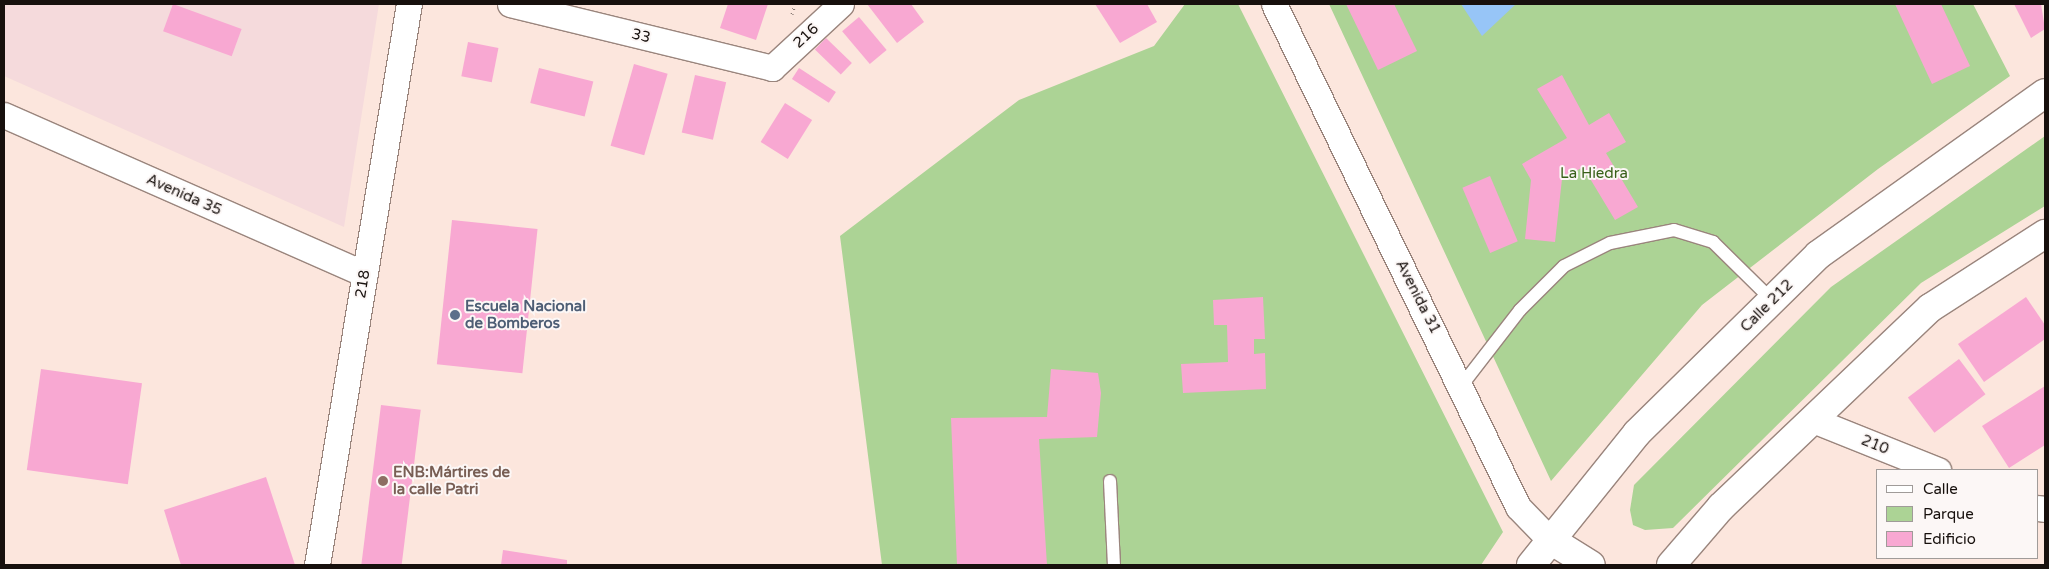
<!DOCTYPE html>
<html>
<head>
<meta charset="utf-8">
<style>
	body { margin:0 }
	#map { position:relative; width:2049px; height:569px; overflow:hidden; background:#fce6dd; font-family:"Varela Round",sans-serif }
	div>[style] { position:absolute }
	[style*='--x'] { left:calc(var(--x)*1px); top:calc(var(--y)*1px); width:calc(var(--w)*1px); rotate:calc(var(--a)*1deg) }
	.industrial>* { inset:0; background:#f5dadc }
	.green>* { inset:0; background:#acd395 }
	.water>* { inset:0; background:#97c5f7 }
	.building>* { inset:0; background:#f8a8d2; transform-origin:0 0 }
	.path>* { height:3px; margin-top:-1.5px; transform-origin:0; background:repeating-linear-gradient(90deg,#867872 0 1px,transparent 0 5px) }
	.roads { filter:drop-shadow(1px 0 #9a857d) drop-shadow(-1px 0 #9a857d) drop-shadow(0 1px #9a857d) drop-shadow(0 -1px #9a857d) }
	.service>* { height:12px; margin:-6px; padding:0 6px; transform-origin:6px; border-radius:6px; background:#fff }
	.minor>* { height:25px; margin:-12.5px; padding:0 12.5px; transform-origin:12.5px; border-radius:12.5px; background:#fff }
	.tertiary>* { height:28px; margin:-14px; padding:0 14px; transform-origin:14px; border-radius:14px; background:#fff }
	.dots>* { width:14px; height:14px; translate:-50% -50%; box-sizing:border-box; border:2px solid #fcf7f6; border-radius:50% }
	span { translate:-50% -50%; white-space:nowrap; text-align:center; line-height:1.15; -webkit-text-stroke:4px #fcf7f6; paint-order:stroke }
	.street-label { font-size:15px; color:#17100d }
	.park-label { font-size:15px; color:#386019 }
	.service-label { font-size:15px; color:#4e5e75; font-weight:700 }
	.left { translate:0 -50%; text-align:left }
	.education-label { font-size:15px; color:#785e54; font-weight:700 }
	.frame { position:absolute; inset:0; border:5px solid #17100d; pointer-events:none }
	.legend { position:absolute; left:1876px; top:469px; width:162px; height:90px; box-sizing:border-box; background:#fcf7f6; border:1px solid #a09b99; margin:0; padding:6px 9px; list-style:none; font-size:15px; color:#17100d }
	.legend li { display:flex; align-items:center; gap:10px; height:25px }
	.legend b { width:25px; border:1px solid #a09b99 }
</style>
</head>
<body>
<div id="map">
	<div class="industrial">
		<div style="clip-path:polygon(4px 4px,379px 4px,344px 227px,4px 76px)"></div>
	</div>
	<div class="green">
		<div style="clip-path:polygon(1185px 4px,1238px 4px,1503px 532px,1481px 565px,882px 565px,840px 236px,1019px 100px,1154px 46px)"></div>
		<div style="clip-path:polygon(1329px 4px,1973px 4px,2010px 76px,1878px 169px,1702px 305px,1551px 481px)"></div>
		<div style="clip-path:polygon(2045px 136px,2045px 206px,1921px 283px,1673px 528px,1645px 530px,1633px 525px,1630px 510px,1634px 485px,1831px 287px)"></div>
	</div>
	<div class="water">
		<div style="clip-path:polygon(1461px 4px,1516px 4px,1482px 36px)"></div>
	</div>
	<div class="building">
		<div style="left:173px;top:4px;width:73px;height:29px;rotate:20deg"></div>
		<div style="clip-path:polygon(728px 4px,768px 4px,756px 40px,720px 28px)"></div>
		<div style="clip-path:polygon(867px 4px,911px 4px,924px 22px,897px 43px)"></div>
		<div style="clip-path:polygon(1095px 4px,1147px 4px,1157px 22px,1120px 43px)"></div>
		<div style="clip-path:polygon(1346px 4px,1394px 4px,1417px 51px,1378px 70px)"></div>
		<div style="clip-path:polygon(1895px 4px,1941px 4px,1970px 66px,1932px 84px)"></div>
		<div style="clip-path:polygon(2014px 4px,2041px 4px,2045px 29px,2031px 38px)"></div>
		<div style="left:859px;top:17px;width:43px;height:22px;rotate:50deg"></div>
		<div style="left:826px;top:38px;width:36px;height:16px;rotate:44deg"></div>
		<div style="left:468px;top:42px;width:31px;height:35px;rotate:11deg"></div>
		<div style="left:634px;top:64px;width:35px;height:85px;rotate:16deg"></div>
		<div style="left:539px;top:68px;width:56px;height:36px;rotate:14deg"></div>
		<div style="left:799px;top:68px;width:44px;height:13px;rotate:33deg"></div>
		<div style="left:695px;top:75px;width:32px;height:59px;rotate:13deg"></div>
		<div style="clip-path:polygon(1562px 75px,1589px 125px,1609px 113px,1626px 142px,1606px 153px,1638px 207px,1615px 220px,1583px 167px,1562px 179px,1555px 242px,1525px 239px,1531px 180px,1522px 164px,1567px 138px,1537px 89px)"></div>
		<div style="left:785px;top:103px;width:32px;height:46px;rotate:32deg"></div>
		<div style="left:1490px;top:176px;width:71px;height:30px;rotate:67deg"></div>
		<div style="left:452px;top:220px;width:86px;height:145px;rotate:6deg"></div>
		<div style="clip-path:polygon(1263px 297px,1265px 339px,1254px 339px,1254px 354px,1265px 353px,1266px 389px,1183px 393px,1181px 364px,1228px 362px,1227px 325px,1214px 325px,1213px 300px)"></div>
		<div style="clip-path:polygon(2026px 297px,2045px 325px,2045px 339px,1984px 382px,1958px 344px)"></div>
		<div style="left:1959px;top:359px;width:44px;height:64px;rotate:53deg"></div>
		<div style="left:41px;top:369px;width:102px;height:102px;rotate:8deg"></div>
		<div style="clip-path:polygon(1051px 369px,1098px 373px,1101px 393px,1097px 437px,1039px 439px,1047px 565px,957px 565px,951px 418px,1047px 417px)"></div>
		<div style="clip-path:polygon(2045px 386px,2045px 445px,2009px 468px,1982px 426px)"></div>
		<div style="left:381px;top:405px;width:40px;height:161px;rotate:7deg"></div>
		<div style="clip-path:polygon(266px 477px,295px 565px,181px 565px,164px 510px)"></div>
		<div style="clip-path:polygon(503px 550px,567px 560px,567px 565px,501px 565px)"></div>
	</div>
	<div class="path">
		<div style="--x:792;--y:14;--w:10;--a:-73"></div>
	</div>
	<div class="roads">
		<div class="service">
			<div style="--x:1462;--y:385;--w:95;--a:-52.3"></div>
			<div style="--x:1520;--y:310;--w:62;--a:-45"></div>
			<div style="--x:1564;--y:266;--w:51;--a:-26.6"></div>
			<div style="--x:1610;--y:243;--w:65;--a:-11.5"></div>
			<div style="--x:1674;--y:230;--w:41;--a:17.1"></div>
			<div style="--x:1713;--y:242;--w:83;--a:44.5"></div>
			<div style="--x:1110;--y:481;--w:84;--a:87.3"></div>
		</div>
		<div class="minor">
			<div style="--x:510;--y:4;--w:270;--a:13.7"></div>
			<div style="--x:772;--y:68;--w:94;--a:-42.8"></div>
			<div style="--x:1274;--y:4;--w:559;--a:64.12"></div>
			<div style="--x:1518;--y:507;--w:45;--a:45.9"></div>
			<div style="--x:4;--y:115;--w:394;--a:23.8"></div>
			<div style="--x:1813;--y:420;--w:135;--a:21.8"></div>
			<div style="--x:2038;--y:508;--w:7;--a:8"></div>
			<div style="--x:317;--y:565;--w:568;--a:-80.69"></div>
		</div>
		<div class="tertiary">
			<div style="--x:1549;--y:539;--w:49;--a:31.8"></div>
			<div style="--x:1531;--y:565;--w:169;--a:-51.2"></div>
			<div style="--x:1637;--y:433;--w:254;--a:-44.5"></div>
			<div style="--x:1818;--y:255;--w:279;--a:-35.5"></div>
			<div style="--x:1671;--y:565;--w:77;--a:-49.2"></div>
			<div style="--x:1721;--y:507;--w:289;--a:-43.6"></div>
			<div style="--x:1930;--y:308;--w:137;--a:-32.8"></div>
		</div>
	</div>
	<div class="dots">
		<div style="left:455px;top:315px;background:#5c6f8a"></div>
		<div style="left:383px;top:481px;background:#8d6e63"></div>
	</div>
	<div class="street-label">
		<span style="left:641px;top:36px;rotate:14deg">33</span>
		<span style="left:806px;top:36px;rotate:-43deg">216</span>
		<span style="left:184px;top:195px;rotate:24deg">Avenida 35</span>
		<span style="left:363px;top:284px;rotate:-81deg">218</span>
		<span style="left:1418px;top:297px;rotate:63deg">Avenida 31</span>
		<span style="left:1767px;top:306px;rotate:-45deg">Calle 212</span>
		<span style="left:1875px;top:445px;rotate:22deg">210</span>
	</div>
	<div class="park-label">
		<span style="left:1594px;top:174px">La Hiedra</span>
	</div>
	<div class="service-label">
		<span class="left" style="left:465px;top:315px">Escuela Nacional<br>de Bomberos</span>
	</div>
	<div class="education-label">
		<span class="left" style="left:393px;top:481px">ENB:Mártires de<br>la calle Patri</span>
	</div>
	<div class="frame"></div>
	<ul class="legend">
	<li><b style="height:6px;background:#fff"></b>Calle</li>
	<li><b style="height:14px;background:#acd395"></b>Parque</li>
	<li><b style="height:14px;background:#f8a8d2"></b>Edificio</li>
	</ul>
</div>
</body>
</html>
